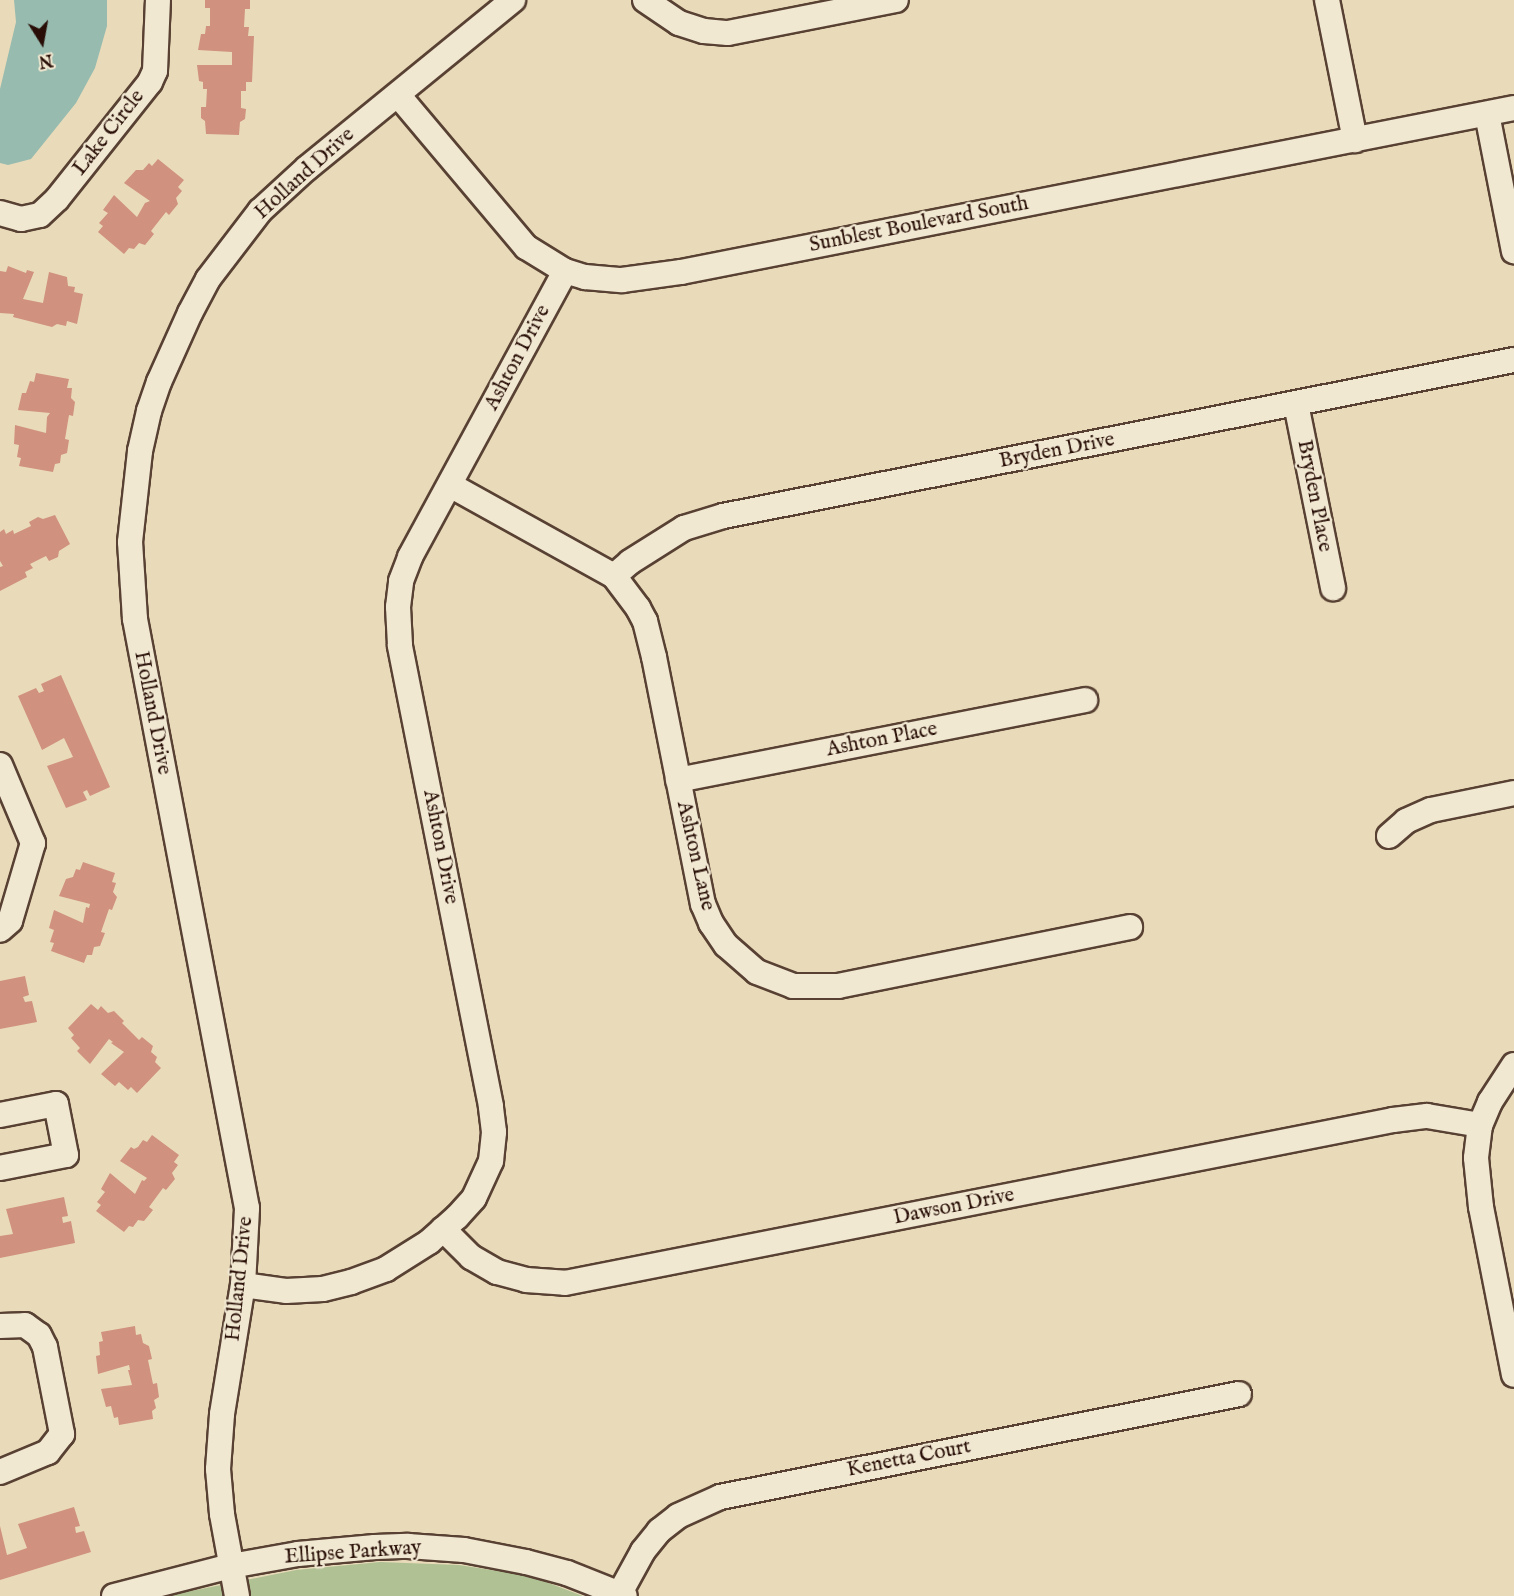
<!DOCTYPE html>
<html>
<head>
<meta charset="utf-8">
<style>
	body { margin:0 }
	#map { position:relative; width:1514px; height:1596px; overflow:hidden; background:#e9dbb9; font-family:"IM FELL English",serif }
	div>[style] { position:absolute }
	[style*='--x'] { left:calc(var(--x)*1px); top:calc(var(--y)*1px); width:calc(var(--w)*1px); rotate:calc(var(--a)*1deg) }
	.green>* { inset:0; background:#b0c194 }
	.water>* { inset:0; background:#97bbaf }
	.building>* { inset:0; background:#d0917e }
	.roads { filter:drop-shadow(2px 0 #584133) drop-shadow(-2px 0 #584133) drop-shadow(0 2px #584133) drop-shadow(0 -2px #584133) }
	.minor>* { height:24px; margin:-12px; padding:0 12px; transform-origin:12px; border-radius:12px; background:#f1e8d2 }
	span { translate:-50% -50%; white-space:nowrap; text-align:center; line-height:1.15; -webkit-text-stroke:4.5px #f1e8d2; paint-order:stroke }
	.street-label { font-size:21px; color:#280e06 }
	.north { position:absolute; left:12px; top:12px; width:60px; height:60px; -webkit-text-stroke:4px #f1e8d2; paint-order:stroke; rotate:169deg; font-size:16px; font-weight:700; line-height:24px; text-align:center; color:#280e06 }
	.north::after { content:''; display:block; margin:auto; width:21px; height:27px; background:#280e06; clip-path:polygon(50% 0,100% 100%,50% 72%,0 100%) }
</style>
</head>
<body>
<div id="map">
	<div class="green">
		<div style="clip-path:polygon(380px 1562px,459px 1565px,504px 1572px,538px 1579px,583px 1596px,166px 1596px,296px 1570px)"></div>
	</div>
	<div class="water">
		<div style="clip-path:polygon(14px 0,107px 0,107px 26px,95px 68px,76px 103px,31px 159px,8px 165px,0 163px,0 89px,16px 22px)"></div>
	</div>
	<div class="building">
		<div style="clip-path:polygon(205px 0,250px 0,250px 9px,245px 9px,244px 27px,249px 27px,248px 36px,254px 36px,252px 82px,246px 82px,246px 91px,241px 91px,241px 108px,246px 109px,245px 119px,240px 122px,239px 135px,206px 134px,205px 121px,201px 118px,201px 107px,206px 107px,207px 89px,203px 89px,203px 82px,199px 81px,197px 65px,232px 65px,232px 52px,198px 50px,201px 34px,205px 34px,206px 26px,210px 26px,210px 8px,205px 8px)"></div>
		<div style="clip-path:polygon(158px 159px,184px 180px,178px 187px,182px 191px,176px 198px,178px 204px,169px 215px,166px 212px,151px 231px,154px 234px,145px 245px,139px 243px,134px 249px,129px 248px,124px 254px,98px 232px,103px 226px,99px 223px,108px 213px,103px 210px,114px 195px,137px 217px,145px 203px,150px 201px,124px 183px,136px 170px,143px 170px,149px 163px,152px 166px)"></div>
		<div style="clip-path:polygon(8px 266px,26px 273px,27px 270px,34px 272px,23px 299px,43px 303px,49px 272px,67px 277px,68px 286px,75px 287px,74px 292px,83px 294px,77px 324px,67px 321px,66px 326px,57px 324px,52px 327px,13px 317px,14px 314px,0 313px,0 271px,6px 272px)"></div>
		<div style="clip-path:polygon(36px 373px,69px 379px,67px 388px,72px 388px,71px 398px,75px 402px,73px 416px,69px 415px,65px 439px,69px 440px,67px 453px,61px 455px,60px 463px,55px 464px,53px 472px,19px 466px,21px 458px,17px 457px,19px 445px,14px 444px,15px 425px,46px 433px,47px 417px,50px 413px,18px 410px,22px 393px,26px 393px,30px 381px,34px 382px)"></div>
		<div style="clip-path:polygon(55px 515px,70px 544px,59px 551px,58px 557px,49px 561px,46px 556px,30px 564px,33px 568px,25px 572px,27px 577px,0 591px,0 567px,3px 566px,0 561px,0 532px,4px 529px,6px 534px,13px 530px,14px 534px,31px 526px,29px 522px,38px 517px,43px 519px)"></div>
		<div style="clip-path:polygon(61px 675px,110px 787px,90px 796px,87px 790px,83px 792px,87px 800px,66px 808px,47px 766px,73px 757px,64px 738px,42px 750px,18px 696px,36px 688px,39px 693px,44px 691px,41px 684px)"></div>
		<div style="clip-path:polygon(83px 862px,115px 873px,112px 882px,116px 883px,113px 892px,117px 897px,112px 910px,109px 909px,101px 932px,105px 933px,100px 946px,94px 947px,92px 955px,87px 955px,84px 963px,51px 951px,54px 943px,50px 942px,54px 930px,49px 928px,54px 910px,83px 923px,86px 907px,89px 908px,90px 904px,59px 896px,66px 879px,73px 877px,76px 869px,80px 870px)"></div>
		<div style="clip-path:polygon(25px 976px,29px 995px,23px 997px,25px 1002px,32px 1001px,37px 1022px,0 1029px,0 981px)"></div>
		<div style="clip-path:polygon(91px 1004px,98px 1010px,101px 1006px,108px 1013px,114px 1011px,124px 1021px,122px 1023px,139px 1040px,142px 1037px,153px 1046px,151px 1052px,157px 1057px,155px 1062px,161px 1068px,137px 1093px,131px 1087px,128px 1090px,119px 1082px,115px 1086px,101px 1074px,124px 1052px,111px 1043px,113px 1042px,109px 1039px,90px 1064px,77px 1051px,80px 1048px,71px 1038px,74px 1035px,68px 1028px)"></div>
		<div style="clip-path:polygon(152px 1135px,179px 1155px,174px 1162px,178px 1165px,172px 1173px,175px 1179px,166px 1190px,163px 1188px,149px 1207px,153px 1210px,144px 1221px,138px 1220px,133px 1227px,129px 1226px,124px 1232px,96px 1211px,101px 1205px,97px 1202px,105px 1192px,101px 1189px,110px 1173px,135px 1194px,142px 1180px,144px 1181px,147px 1178px,120px 1161px,131px 1147px,134px 1149px,138px 1147px,143px 1140px,147px 1142px)"></div>
		<div style="clip-path:polygon(64px 1197px,68px 1216px,62px 1217px,63px 1223px,71px 1221px,75px 1243px,0 1258px,0 1236px,13px 1234px,6px 1209px)"></div>
		<div style="clip-path:polygon(135px 1326px,136px 1335px,141px 1334px,143px 1343px,149px 1346px,152px 1359px,148px 1360px,153px 1384px,157px 1383px,159px 1397px,154px 1400px,156px 1408px,152px 1411px,153px 1419px,119px 1425px,118px 1417px,114px 1418px,111px 1406px,106px 1407px,101px 1389px,132px 1385px,128px 1370px,130px 1370px,129px 1365px,98px 1374px,96px 1356px,100px 1355px,99px 1342px,103px 1341px,101px 1332px)"></div>
		<div style="clip-path:polygon(74px 1507px,80px 1526px,75px 1527px,76px 1533px,84px 1531px,91px 1552px,0 1580px,0 1526px,7px 1555px,27px 1548px,18px 1524px)"></div>
	</div>
	<div class="roads">
		<div class="minor">
			<div style="--x:645;--y:0;--w:41;--a:34.1"></div>
			<div style="--x:679;--y:23;--w:26;--a:18"></div>
			<div style="--x:704;--y:31;--w:24;--a:5"></div>
			<div style="--x:728;--y:33;--w:171;--a:-11.1"></div>
			<div style="--x:1327;--y:0;--w:143;--a:78.7"></div>
			<div style="--x:398;--y:95;--w:199;--a:49.9"></div>
			<div style="--x:526;--y:247;--w:46;--a:31.6"></div>
			<div style="--x:565;--y:271;--w:21;--a:17"></div>
			<div style="--x:585;--y:277;--w:37;--a:5"></div>
			<div style="--x:622;--y:280;--w:60;--a:-7.7"></div>
			<div style="--x:681;--y:272;--w:849;--a:-11.14"></div>
			<div style="--x:1487;--y:114;--w:140;--a:78.9"></div>
			<div style="--x:0;--y:213;--w:22;--a:16"></div>
			<div style="--x:21;--y:219;--w:19;--a:-12"></div>
			<div style="--x:40;--y:215;--w:23;--a:-43"></div>
			<div style="--x:57;--y:199;--w:149;--a:-51.5"></div>
			<div style="--x:150;--y:82;--w:12;--a:-66"></div>
			<div style="--x:155;--y:71;--w:71;--a:-87.6"></div>
			<div style="--x:1296;--y:404;--w:188;--a:78.6"></div>
			<div style="--x:450;--y:485;--w:188;--a:29"></div>
			<div style="--x:614;--y:576;--w:40;--a:53"></div>
			<div style="--x:638;--y:608;--w:15;--a:62"></div>
			<div style="--x:645;--y:621;--w:37;--a:76"></div>
			<div style="--x:654;--y:657;--w:252;--a:78.8"></div>
			<div style="--x:703;--y:904;--w:21;--a:67"></div>
			<div style="--x:711;--y:923;--w:27;--a:56"></div>
			<div style="--x:726;--y:945;--w:41;--a:41.1"></div>
			<div style="--x:757;--y:972;--w:39;--a:21"></div>
			<div style="--x:793;--y:986;--w:45;--a:0"></div>
			<div style="--x:838;--y:986;--w:298;--a:-11.4"></div>
			<div style="--x:614;--y:576;--w:21;--a:-41"></div>
			<div style="--x:630;--y:562;--w:64;--a:-32.2"></div>
			<div style="--x:684;--y:528;--w:41;--a:-17.1"></div>
			<div style="--x:723;--y:516;--w:806;--a:-11.16"></div>
			<div style="--x:0;--y:765;--w:85;--a:67.1"></div>
			<div style="--x:33;--y:843;--w:81;--a:106.4"></div>
			<div style="--x:10;--y:921;--w:13;--a:138"></div>
			<div style="--x:678;--y:780;--w:415;--a:-11.1"></div>
			<div style="--x:1389;--y:836;--w:23;--a:-41"></div>
			<div style="--x:1406;--y:821;--w:27;--a:-24"></div>
			<div style="--x:1431;--y:810;--w:85;--a:-11.6"></div>
			<div style="--x:1514;--y:1065;--w:44;--a:123"></div>
			<div style="--x:1490;--y:1102;--w:25;--a:113"></div>
			<div style="--x:1480;--y:1125;--w:33;--a:97"></div>
			<div style="--x:1476;--y:1158;--w:49;--a:84.2"></div>
			<div style="--x:1481;--y:1207;--w:171;--a:78.9"></div>
			<div style="--x:0;--y:1115;--w:57;--a:-11.1"></div>
			<div style="--x:56;--y:1104;--w:52;--a:78.9"></div>
			<div style="--x:66;--y:1155;--w:67;--a:168.9"></div>
			<div style="--x:443;--y:1229;--w:40;--a:45"></div>
			<div style="--x:471;--y:1257;--w:30;--a:30"></div>
			<div style="--x:497;--y:1272;--w:30;--a:15"></div>
			<div style="--x:526;--y:1280;--w:39;--a:4"></div>
			<div style="--x:565;--y:1283;--w:844;--a:-11.14"></div>
			<div style="--x:1393;--y:1120;--w:34;--a:-7"></div>
			<div style="--x:1427;--y:1116;--w:54;--a:9.6"></div>
			<div style="--x:243;--y:1285;--w:43;--a:7.9"></div>
			<div style="--x:286;--y:1291;--w:37;--a:-3"></div>
			<div style="--x:323;--y:1289;--w:29;--a:-14"></div>
			<div style="--x:351;--y:1282;--w:37;--a:-20"></div>
			<div style="--x:386;--y:1269;--w:51;--a:-32.1"></div>
			<div style="--x:429;--y:1242;--w:38;--a:-42"></div>
			<div style="--x:457;--y:1217;--w:25;--a:-48"></div>
			<div style="--x:474;--y:1198;--w:41;--a:-65.3"></div>
			<div style="--x:491;--y:1161;--w:29;--a:-84"></div>
			<div style="--x:494;--y:1132;--w:26;--a:-97"></div>
			<div style="--x:491;--y:1106;--w:470;--a:-101.2"></div>
			<div style="--x:400;--y:645;--w:38;--a:-93"></div>
			<div style="--x:398;--y:607;--w:26;--a:-83"></div>
			<div style="--x:401;--y:581;--w:26;--a:-69"></div>
			<div style="--x:410;--y:557;--w:325;--a:-61.5"></div>
			<div style="--x:0;--y:1326;--w:25;--a:-2"></div>
			<div style="--x:25;--y:1325;--w:17;--a:36"></div>
			<div style="--x:39;--y:1335;--w:13;--a:63"></div>
			<div style="--x:45;--y:1347;--w:89;--a:78.9"></div>
			<div style="--x:62;--y:1434;--w:23;--a:128"></div>
			<div style="--x:48;--y:1452;--w:52;--a:157.4"></div>
			<div style="--x:620;--y:1593;--w:48;--a:-61.3"></div>
			<div style="--x:643;--y:1551;--w:26;--a:-51"></div>
			<div style="--x:659;--y:1531;--w:24;--a:-38"></div>
			<div style="--x:678;--y:1516;--w:46;--a:-24.3"></div>
			<div style="--x:720;--y:1497;--w:529;--a:-11.22"></div>
			<div style="--x:114;--y:1596;--w:121;--a:-14.4"></div>
			<div style="--x:231;--y:1566;--w:68;--a:-10.2"></div>
			<div style="--x:298;--y:1554;--w:77;--a:-5.2"></div>
			<div style="--x:375;--y:1547;--w:33;--a:-2"></div>
			<div style="--x:408;--y:1546;--w:56;--a:4.1"></div>
			<div style="--x:464;--y:1550;--w:63;--a:11"></div>
			<div style="--x:526;--y:1562;--w:42;--a:15"></div>
			<div style="--x:567;--y:1573;--w:62;--a:21.6"></div>
			<div style="--x:237;--y:1596;--w:83;--a:-100.4"></div>
			<div style="--x:222;--y:1514;--w:45;--a:-95.1"></div>
			<div style="--x:218;--y:1469;--w:55;--a:-85.8"></div>
			<div style="--x:222;--y:1414;--w:131;--a:-80.8"></div>
			<div style="--x:243;--y:1285;--w:77;--a:-87"></div>
			<div style="--x:247;--y:1208;--w:600;--a:-100.77"></div>
			<div style="--x:135;--y:619;--w:77;--a:-93.7"></div>
			<div style="--x:130;--y:542;--w:92;--a:-83.7"></div>
			<div style="--x:140;--y:451;--w:41;--a:-77.3"></div>
			<div style="--x:149;--y:411;--w:31;--a:-71"></div>
			<div style="--x:159;--y:382;--w:76;--a:-65.8"></div>
			<div style="--x:190;--y:313;--w:38;--a:-62"></div>
			<div style="--x:208;--y:279;--w:86;--a:-52.6"></div>
			<div style="--x:260;--y:211;--w:64;--a:-42.5"></div>
			<div style="--x:307;--y:168;--w:266;--a:-39.2"></div>
		</div>
	</div>
	<div class="street-label">
		<span style="left:109px;top:133px;rotate:-52deg">Lake Circle</span>
		<span style="left:305px;top:174px;rotate:-42deg">Holland Drive</span>
		<span style="left:919px;top:225px;rotate:-11deg">Sunblest Boulevard South</span>
		<span style="left:518px;top:358px;rotate:-62deg">Ashton Drive</span>
		<span style="left:1057px;top:451px;rotate:-11deg">Bryden Drive</span>
		<span style="left:1314px;top:496px;rotate:79deg">Bryden Place</span>
		<span style="left:152px;top:713px;rotate:79deg">Holland Drive</span>
		<span style="left:882px;top:740px;rotate:-11deg">Ashton Place</span>
		<span style="left:440px;top:847px;rotate:79deg">Ashton Drive</span>
		<span style="left:695px;top:856px;rotate:77deg">Ashton Lane</span>
		<span style="left:954px;top:1207px;rotate:-11deg">Dawson Drive</span>
		<span style="left:240px;top:1279px;rotate:-84deg">Holland Drive</span>
		<span style="left:909px;top:1459px;rotate:-11deg">Kenetta Court</span>
		<span style="left:353px;top:1553px;rotate:-4deg">Ellipse Parkway</span>
	</div>
	<div class="north">N</div>
</div>
</body>
</html>
